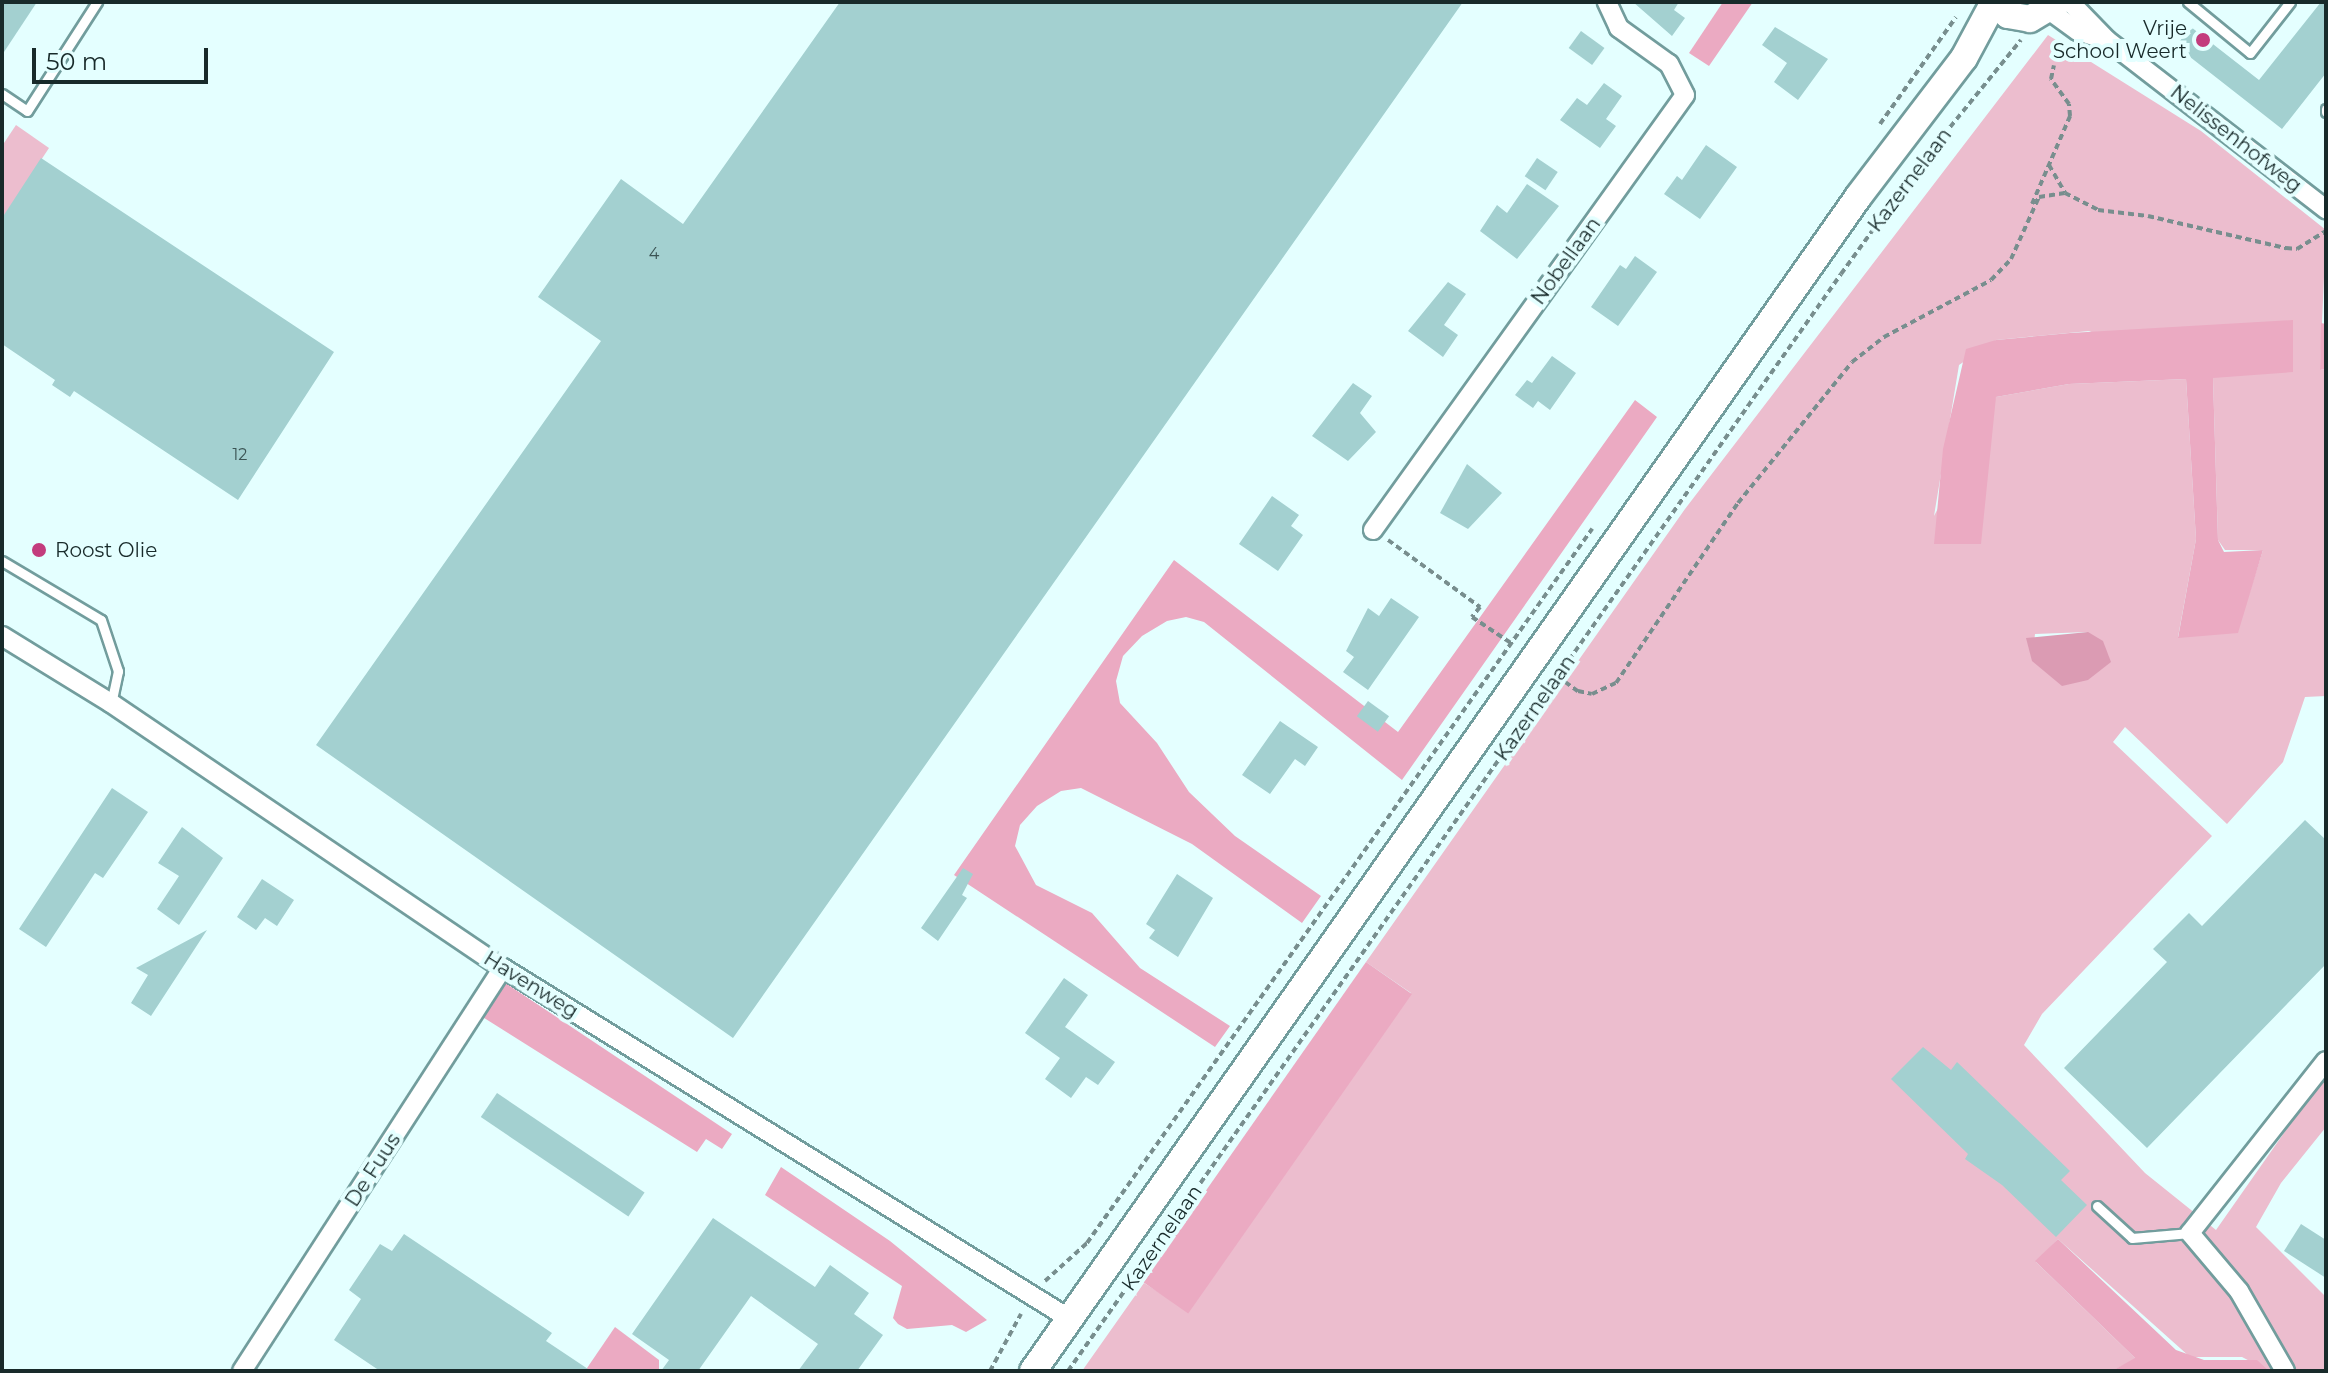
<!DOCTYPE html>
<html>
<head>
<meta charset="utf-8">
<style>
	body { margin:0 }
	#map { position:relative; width:2328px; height:1373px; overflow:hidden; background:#e4ffff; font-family:Montserrat,sans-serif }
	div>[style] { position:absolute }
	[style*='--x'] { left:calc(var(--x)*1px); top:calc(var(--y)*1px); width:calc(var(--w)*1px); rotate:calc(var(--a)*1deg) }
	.green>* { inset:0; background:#ecbdce }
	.forest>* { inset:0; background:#ebaac2; transform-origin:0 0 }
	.water>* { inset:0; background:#db9bb3 }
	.building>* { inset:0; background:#a3d0d0; transform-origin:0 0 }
	.path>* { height:4px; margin-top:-2px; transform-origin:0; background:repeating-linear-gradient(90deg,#788e8e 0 6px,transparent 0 10px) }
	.roads { filter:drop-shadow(2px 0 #729d9d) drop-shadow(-2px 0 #729d9d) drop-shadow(0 2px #729d9d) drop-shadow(0 -2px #729d9d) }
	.lane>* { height:9px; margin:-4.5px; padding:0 4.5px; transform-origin:4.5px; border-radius:4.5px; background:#fff }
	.street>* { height:18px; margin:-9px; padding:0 9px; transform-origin:9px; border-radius:9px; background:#fff }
	.secondary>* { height:26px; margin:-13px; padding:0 13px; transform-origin:13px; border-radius:13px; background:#fff }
	.dots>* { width:22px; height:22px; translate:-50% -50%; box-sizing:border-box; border:4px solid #e4ffff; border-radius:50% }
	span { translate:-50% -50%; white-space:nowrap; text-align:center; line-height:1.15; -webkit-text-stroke:8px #e4ffff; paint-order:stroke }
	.number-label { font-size:16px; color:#3b5454 }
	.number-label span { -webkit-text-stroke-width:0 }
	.poi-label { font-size:20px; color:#182a2a }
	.right { translate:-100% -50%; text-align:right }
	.left { translate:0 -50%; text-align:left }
	.street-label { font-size:20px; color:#182a2a }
	.frame { position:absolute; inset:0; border:4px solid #182a2a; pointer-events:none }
	.scale { position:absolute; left:32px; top:48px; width:176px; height:36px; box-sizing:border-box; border:4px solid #182a2a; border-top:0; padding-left:10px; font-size:24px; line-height:28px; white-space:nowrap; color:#182a2a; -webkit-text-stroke:6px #e4ffff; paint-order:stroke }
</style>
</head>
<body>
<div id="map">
	<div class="green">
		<div style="clip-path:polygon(evenodd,2048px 35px,2201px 131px,2326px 230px,2320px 370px,2326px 369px,2326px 696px,2305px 697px,2283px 762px,2227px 824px,2125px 727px,2113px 742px,2212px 836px,2042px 1014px,2024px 1045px,2145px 1173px,2216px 1230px,2326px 1073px,2326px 1127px,2281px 1183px,2256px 1227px,2326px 1297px,2326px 1371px,2269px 1371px,2242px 1357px,2190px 1357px,2058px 1239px,2036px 1262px,2136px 1359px,2112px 1371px,1082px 1371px,1144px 1283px,1187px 1310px,1411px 993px,1366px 962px,1685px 509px,2048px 35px,2089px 331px,2213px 378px,2218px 540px,2225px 550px,2263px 550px,2237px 632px,2178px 637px,2196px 539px,2186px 379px,2069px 384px,1996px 397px,1934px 516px,1959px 365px,1996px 340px,2089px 331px,2048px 35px,2088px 632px,2032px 661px,2035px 634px,2088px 632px)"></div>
		<div style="clip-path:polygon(16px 125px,49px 148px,2px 219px,2px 146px)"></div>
	</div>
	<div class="forest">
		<div style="clip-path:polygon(1723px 2px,1753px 2px,1709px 66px,1689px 53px)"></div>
		<div style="clip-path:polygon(2293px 320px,2293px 372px,2213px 378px,2218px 540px,2224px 552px,2263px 550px,2238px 633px,2178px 638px,2196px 539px,2186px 379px,2069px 384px,1996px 397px,1981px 544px,1934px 544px,1943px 449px,1966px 349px,1996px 340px,2070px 333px)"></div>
		<div style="clip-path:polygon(2321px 323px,2326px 324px,2326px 369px,2320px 370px)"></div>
		<div style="clip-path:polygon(1635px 400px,1657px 417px,1402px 780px,1204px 622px,1186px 617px,1167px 621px,1142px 636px,1123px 656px,1116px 681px,1120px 703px,1157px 743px,1189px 792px,1235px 836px,1321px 896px,1302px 923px,1192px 844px,1081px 788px,1061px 791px,1037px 806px,1020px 825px,1015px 846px,1036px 885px,1092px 913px,1140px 968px,1230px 1026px,1215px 1047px,954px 875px,1174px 560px,1398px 732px)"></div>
		<div style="left:1366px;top:962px;width:56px;height:390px;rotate:35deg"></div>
		<div style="clip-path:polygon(504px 982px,732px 1134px,722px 1149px,706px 1139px,697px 1152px,481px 1016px)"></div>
		<div style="clip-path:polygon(781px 1167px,890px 1241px,987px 1320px,966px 1332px,952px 1325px,907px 1329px,898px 1324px,893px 1318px,902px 1286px,765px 1195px)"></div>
		<div style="clip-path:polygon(2058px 1239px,2176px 1350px,2204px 1360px,2257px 1360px,2269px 1371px,2112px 1371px,2135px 1358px,2035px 1261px)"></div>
		<div style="clip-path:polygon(615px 1327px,659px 1360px,659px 1371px,585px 1371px)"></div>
	</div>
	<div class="water">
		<div style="clip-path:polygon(2088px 632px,2103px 641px,2111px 662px,2088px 680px,2062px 686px,2032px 661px,2026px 638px)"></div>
	</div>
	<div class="building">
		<div style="clip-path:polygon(2px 2px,37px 2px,2px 55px)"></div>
		<div style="clip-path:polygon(840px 2px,1463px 2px,733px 1038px,316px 745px,601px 341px,538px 297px,621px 179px,683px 224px)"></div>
		<div style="clip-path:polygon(1633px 2px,1679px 2px,1674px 10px,1685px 18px,1672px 36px)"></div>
		<div style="clip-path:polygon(2321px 2px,2326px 2px,2326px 73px,2282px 129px,2176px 46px,2191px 27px,2259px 80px)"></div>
		<div style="clip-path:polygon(1775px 27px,1828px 59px,1798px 100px,1774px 82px,1787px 63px,1762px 45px)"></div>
		<div style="left:1581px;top:31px;width:29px;height:21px;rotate:36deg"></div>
		<div style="clip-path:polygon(1604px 83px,1622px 96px,1606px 119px,1616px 126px,1600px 148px,1560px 120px,1577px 98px,1587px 105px)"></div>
		<div style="clip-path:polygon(1706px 145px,1737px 167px,1700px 219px,1664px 194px,1677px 176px,1682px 180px)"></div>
		<div style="clip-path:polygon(41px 158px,334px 352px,238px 500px,74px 391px,70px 397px,52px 385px,55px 380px,2px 344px,2px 218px)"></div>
		<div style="left:1537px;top:158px;width:25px;height:22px;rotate:34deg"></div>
		<div style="clip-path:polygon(1527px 184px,1559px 206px,1517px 259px,1480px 231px,1497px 205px,1507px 213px)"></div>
		<div style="clip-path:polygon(1635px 256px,1657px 272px,1618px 326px,1591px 307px,1620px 265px,1626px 269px)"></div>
		<div style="clip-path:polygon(1448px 282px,1466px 294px,1444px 325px,1458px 335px,1443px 357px,1408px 331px)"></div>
		<div style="clip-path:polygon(1552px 356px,1576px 373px,1550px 410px,1538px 401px,1533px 408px,1515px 395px,1527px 380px,1532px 383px)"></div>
		<div style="clip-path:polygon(1353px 383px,1372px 396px,1360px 413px,1376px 432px,1348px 461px,1312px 436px)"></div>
		<div style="clip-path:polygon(1467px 464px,1502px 493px,1468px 529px,1440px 513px)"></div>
		<div style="clip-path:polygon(1272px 496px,1299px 515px,1291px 526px,1303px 535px,1278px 571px,1239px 544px)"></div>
		<div style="clip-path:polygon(1391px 598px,1419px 617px,1368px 690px,1343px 672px,1354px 657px,1346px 651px,1368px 608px,1379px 616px)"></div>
		<div style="left:1368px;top:701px;width:26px;height:19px;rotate:36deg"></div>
		<div style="clip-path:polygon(1280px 721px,1318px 747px,1305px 766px,1295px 759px,1270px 794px,1242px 775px)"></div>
		<div style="clip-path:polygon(112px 788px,148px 812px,103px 878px,95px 873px,46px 947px,19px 929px)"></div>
		<div style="clip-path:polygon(2305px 820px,2326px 840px,2326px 964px,2147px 1148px,2064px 1068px,2167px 962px,2153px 949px,2189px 913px,2202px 926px)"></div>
		<div style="clip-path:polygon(182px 827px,223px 858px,179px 925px,157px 909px,179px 876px,158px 863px)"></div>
		<div style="clip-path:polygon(963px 868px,973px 874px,962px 895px,967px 898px,938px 941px,921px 928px)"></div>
		<div style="clip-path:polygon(1177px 874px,1213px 898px,1178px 957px,1149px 938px,1155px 930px,1146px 924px)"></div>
		<div style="clip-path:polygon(262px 879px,294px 900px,277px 926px,265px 918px,256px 930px,237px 917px)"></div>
		<div style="clip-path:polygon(207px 930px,151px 1016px,131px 1003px,148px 975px,136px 968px)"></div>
		<div style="clip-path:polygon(1064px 978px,1088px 995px,1065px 1027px,1115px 1062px,1098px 1085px,1086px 1077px,1071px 1098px,1045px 1079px,1060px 1058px,1025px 1033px)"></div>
		<div style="clip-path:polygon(1923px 1047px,1951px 1070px,1957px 1062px,2070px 1171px,2061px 1180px,2087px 1205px,2056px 1237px,2002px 1185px,1965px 1159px,1968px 1154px,1891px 1079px)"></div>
		<div style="left:497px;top:1093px;width:178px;height:29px;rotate:34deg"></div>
		<div style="clip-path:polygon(713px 1218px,815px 1287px,830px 1265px,869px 1293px,854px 1314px,883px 1335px,857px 1371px,798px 1371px,818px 1344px,751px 1296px,698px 1371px,661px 1371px,669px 1360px,632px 1334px)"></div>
		<div style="clip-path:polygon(2301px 1224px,2326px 1240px,2326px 1278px,2284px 1251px)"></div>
		<div style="clip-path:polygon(404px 1234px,552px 1333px,546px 1341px,591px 1371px,380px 1371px,334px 1340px,361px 1299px,349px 1290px,380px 1244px,392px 1251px)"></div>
	</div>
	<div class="path">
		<div style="--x:1880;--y:124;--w:131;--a:-54.6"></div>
		<div style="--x:2049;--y:165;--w:32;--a:60"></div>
		<div style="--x:2032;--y:204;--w:96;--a:-66.6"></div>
		<div style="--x:2070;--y:116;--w:12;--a:-95"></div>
		<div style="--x:2069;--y:104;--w:31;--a:-126"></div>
		<div style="--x:2051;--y:79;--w:14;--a:-78"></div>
		<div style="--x:1388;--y:540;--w:114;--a:36.1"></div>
		<div style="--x:1480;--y:607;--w:13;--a:129"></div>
		<div style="--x:1472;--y:617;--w:47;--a:33.7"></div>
		<div style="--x:1557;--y:676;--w:26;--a:36"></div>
		<div style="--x:1578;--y:691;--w:14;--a:12"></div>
		<div style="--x:1592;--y:694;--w:26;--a:-25"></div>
		<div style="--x:1616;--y:683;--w:217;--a:-55.9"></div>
		<div style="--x:1738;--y:503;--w:181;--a:-51"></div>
		<div style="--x:1852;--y:362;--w:41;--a:-38"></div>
		<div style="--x:1884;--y:337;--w:121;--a:-28"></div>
		<div style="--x:1991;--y:280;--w:29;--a:-46"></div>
		<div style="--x:2011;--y:259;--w:68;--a:-65.7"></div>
		<div style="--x:2039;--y:197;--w:26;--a:-9"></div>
		<div style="--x:2065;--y:193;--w:37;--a:27"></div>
		<div style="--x:2098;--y:210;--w:50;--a:6.8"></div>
		<div style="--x:2148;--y:216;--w:142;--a:13.1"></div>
		<div style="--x:2286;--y:248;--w:11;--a:5"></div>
		<div style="--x:2297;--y:249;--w:34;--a:-32"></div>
		<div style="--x:1045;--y:1281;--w:57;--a:-42.1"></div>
		<div style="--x:1087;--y:1243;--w:875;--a:-54.73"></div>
		<div style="--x:990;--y:1371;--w:65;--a:-61.5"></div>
		<div style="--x:1068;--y:1371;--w:1342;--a:-54.83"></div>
		<div style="--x:1841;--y:274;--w:143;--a:-54.1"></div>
		<div style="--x:1925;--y:158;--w:152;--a:-50.9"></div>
	</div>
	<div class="roads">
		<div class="lane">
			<div style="--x:2188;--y:2;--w:80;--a:39.4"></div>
			<div style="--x:2250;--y:53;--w:65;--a:-51.9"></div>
			<div style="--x:2;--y:94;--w:30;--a:34"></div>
			<div style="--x:27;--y:111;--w:130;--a:-57.3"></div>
			<div style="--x:2326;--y:109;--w:3;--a:90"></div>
			<div style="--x:2;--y:561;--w:115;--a:30.8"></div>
			<div style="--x:101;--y:620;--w:54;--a:71.6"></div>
			<div style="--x:118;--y:671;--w:33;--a:102"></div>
			<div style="--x:2097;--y:1206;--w:47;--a:42.4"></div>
			<div style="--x:2132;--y:1238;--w:58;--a:-4.9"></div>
		</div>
		<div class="street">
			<div style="--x:2070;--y:2;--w:53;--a:45.8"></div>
			<div style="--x:2107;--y:40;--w:277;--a:37.7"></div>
			<div style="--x:2050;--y:11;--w:34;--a:36"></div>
			<div style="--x:2078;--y:31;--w:28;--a:18"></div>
			<div style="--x:1373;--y:530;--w:535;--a:-54.35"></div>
			<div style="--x:1685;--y:95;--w:35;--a:-117"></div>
			<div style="--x:1669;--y:64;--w:62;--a:-144.2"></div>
			<div style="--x:1619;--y:28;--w:29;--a:-115"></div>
			<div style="--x:2;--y:636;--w:128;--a:31.6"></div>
			<div style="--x:111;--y:703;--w:473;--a:34.1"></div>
			<div style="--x:503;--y:968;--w:667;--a:31.76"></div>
			<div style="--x:242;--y:1371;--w:480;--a:-57.1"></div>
			<div style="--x:2285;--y:1371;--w:92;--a:-119.9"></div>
			<div style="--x:2239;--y:1291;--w:76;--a:-130.2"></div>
			<div style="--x:2190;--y:1233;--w:219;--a:-51.7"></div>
		</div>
		<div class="secondary">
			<div style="--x:1994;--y:2;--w:19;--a:43"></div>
			<div style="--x:2008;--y:15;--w:22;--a:10"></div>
			<div style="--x:2030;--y:19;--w:33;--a:-31"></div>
			<div style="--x:1033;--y:1371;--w:1435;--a:-54.9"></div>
			<div style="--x:1858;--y:197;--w:175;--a:-52.7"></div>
			<div style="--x:1964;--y:58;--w:64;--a:-61.8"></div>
		</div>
	</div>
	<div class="dots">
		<div style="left:2203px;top:40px;background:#c33c7d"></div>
		<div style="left:39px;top:550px;background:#c33c7d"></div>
	</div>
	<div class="number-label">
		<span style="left:654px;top:254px">4</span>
		<span style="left:240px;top:455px">12</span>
	</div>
	<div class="poi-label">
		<span class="right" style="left:2187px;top:40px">Vrije<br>School Weert</span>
		<span class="left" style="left:55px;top:550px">Roost Olie</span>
	</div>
	<div class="street-label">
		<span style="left:2236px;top:139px;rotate:38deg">Nelissenhofweg</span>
		<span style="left:1910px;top:180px;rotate:-53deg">Kazernelaan</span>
		<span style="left:1566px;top:261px;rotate:-54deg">Nobellaan</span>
		<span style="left:1535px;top:708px;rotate:-55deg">Kazernelaan</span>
		<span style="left:531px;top:985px;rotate:32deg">Havenweg</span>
		<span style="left:373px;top:1170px;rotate:-57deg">De Fuus</span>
		<span style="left:1162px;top:1238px;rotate:-55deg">Kazernelaan</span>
	</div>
	<div class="frame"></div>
	<div class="scale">50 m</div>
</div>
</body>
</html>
